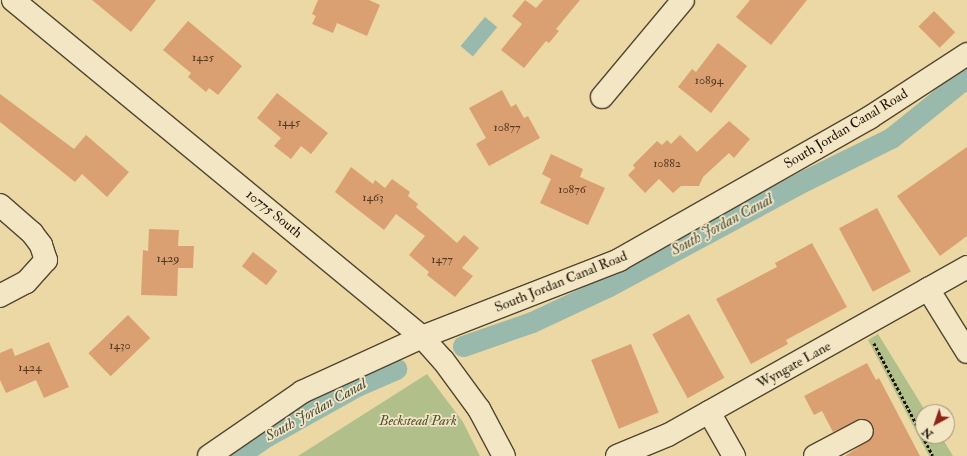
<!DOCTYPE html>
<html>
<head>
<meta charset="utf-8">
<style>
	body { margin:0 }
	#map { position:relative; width:967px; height:456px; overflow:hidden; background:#ebd8a5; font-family:"IM FELL Double Pica",serif }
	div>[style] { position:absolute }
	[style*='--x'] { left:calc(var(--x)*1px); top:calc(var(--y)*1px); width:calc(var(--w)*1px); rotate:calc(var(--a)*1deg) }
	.green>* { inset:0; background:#b1c08b }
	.water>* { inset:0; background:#98b9ab; transform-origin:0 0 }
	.canal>* { height:21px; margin:-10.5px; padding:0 10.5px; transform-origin:10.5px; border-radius:10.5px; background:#98b9ab }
	.building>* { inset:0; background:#dba072; transform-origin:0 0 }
	.path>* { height:2.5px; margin-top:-1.25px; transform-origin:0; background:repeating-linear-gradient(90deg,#201508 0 3px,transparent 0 5px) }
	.roads { filter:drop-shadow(1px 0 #53462f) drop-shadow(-1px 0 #53462f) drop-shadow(0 1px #53462f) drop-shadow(0 -1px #53462f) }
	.minor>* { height:22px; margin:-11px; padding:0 11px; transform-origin:11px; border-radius:11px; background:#f2e6c4 }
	span { translate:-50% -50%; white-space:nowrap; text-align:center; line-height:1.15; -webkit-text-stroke:3.5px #f2e6c4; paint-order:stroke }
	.number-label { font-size:12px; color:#4f3822 }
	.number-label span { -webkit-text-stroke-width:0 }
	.street-label { font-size:14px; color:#201508 }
	.park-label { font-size:14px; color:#535136; font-style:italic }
	.water-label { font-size:15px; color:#4a4e41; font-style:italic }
	.north { position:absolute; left:915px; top:404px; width:40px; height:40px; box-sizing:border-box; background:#f2e6c4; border:1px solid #9e9279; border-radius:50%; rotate:220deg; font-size:11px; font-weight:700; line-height:16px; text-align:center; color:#201508 }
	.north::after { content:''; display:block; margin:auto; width:14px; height:18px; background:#8f2418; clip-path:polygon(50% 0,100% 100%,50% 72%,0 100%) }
</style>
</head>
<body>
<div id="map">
	<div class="green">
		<div style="clip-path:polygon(878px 334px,926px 412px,923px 412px,923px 436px,941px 436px,953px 456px,929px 456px,868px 340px)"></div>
		<div style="clip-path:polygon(427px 374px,463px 422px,480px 456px,298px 456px)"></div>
	</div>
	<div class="water">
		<div style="left:485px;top:17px;width:16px;height:38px;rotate:40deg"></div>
	</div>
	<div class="canal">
		<div style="--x:463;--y:346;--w:73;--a:-19.2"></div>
		<div style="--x:532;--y:322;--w:85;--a:-25.1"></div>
		<div style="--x:609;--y:286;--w:224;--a:-28.3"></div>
		<div style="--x:806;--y:180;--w:95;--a:-26.3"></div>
		<div style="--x:891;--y:138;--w:97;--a:-38.8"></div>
		<div style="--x:238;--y:456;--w:35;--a:-35"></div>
		<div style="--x:267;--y:436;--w:103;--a:-29.1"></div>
		<div style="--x:357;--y:386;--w:43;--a:-23.6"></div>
	</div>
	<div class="building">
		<div style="clip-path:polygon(92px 0,156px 0,131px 32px)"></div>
		<div style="clip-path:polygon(318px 0,369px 0,380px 5px,367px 36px,337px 23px,333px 33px,312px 24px,316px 16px,312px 14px)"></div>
		<div style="clip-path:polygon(525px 0,536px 8px,543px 0,580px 0,556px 29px,559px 31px,549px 43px,546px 41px,524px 68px,501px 50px,522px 24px,512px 16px)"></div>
		<div style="clip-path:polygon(750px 0,807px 0,771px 45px,736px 17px)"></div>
		<div style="left:934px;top:11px;width:30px;height:22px;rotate:45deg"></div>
		<div style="clip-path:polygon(188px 21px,242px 66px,218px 95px,209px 88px,206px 92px,188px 77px,191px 73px,163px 50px)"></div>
		<div style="clip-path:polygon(718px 43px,747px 66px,711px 113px,678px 87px,692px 69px,696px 72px)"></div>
		<div style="clip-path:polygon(502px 90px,511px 107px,516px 104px,524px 118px,528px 116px,540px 138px,489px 166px,476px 144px,486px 138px,469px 108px)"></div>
		<div style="clip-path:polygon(277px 93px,328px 133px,311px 154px,301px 146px,291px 159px,274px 146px,281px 138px,257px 118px)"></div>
		<div style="clip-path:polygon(0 94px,74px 149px,86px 135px,129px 172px,107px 197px,82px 174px,75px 182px,0 122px)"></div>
		<div style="clip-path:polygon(729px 121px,750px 139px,734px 158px,729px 153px,703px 177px,699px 186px,681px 186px,673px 193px,659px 179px,645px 193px,628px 175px,635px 168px,633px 165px,657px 141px,662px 145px,667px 140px,671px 144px,680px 135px,697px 152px)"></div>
		<div style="clip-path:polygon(967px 147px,967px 236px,940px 256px,897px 196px)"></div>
		<div style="clip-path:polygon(551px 154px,583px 169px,580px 177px,605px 188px,588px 225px,540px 203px,551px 179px,542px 174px)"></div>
		<div style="clip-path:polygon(351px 167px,373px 184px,375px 180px,385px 188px,392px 179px,410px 192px,408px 196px,418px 204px,416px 207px,457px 243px,464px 235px,479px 248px,462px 268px,473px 276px,455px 297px,427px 275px,429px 272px,409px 255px,425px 236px,396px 214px,384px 230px,335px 192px)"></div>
		<div style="left:877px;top:208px;width:72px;height:43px;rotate:62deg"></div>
		<div style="clip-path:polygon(149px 229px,179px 230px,178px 246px,194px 246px,193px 268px,178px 268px,177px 296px,141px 295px,143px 250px,148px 251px)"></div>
		<div style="clip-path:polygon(812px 243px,847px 307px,786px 340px,788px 344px,751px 364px,716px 299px,777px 267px,775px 263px)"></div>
		<div style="left:253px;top:252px;width:31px;height:18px;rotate:38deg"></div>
		<div style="left:689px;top:314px;width:73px;height:42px;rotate:61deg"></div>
		<div style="left:128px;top:315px;width:32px;height:55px;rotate:46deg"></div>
		<div style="clip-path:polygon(49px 342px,69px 387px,44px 398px,36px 380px,6px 393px,0 380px,0 353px,12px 348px,15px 356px)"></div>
		<div style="left:631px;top:344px;width:74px;height:43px;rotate:68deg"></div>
		<div style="clip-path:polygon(867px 363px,876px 380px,879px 378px,920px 456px,845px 456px,872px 438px,873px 425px,862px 419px,833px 432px,822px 411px,814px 415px,804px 396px)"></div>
	</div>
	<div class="path">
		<div style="--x:874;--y:343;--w:127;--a:62.4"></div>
	</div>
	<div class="roads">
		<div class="minor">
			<div style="--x:13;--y:0;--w:530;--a:39.49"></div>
			<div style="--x:422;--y:337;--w:31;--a:48"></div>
			<div style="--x:443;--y:360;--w:61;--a:53.7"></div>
			<div style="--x:479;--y:409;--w:53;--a:62"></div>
			<div style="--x:602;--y:97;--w:126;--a:-50.1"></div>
			<div style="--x:0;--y:205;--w:43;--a:41.2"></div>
			<div style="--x:32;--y:233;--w:15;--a:53"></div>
			<div style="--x:41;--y:245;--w:16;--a:72"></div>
			<div style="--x:46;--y:260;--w:30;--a:132"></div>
			<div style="--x:26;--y:282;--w:30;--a:152"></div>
			<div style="--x:928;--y:289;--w:74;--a:58.2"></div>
			<div style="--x:709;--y:412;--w:51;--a:60.4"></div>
			<div style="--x:209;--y:456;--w:113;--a:-34.5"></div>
			<div style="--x:302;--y:392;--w:132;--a:-24.6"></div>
			<div style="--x:422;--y:337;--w:212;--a:-21.3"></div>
			<div style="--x:619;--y:260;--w:288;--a:-29.6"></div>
			<div style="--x:869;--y:118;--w:117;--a:-33.1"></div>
			<div style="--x:617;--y:456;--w:55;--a:-22.4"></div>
			<div style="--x:668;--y:435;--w:343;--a:-29.3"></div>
			<div style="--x:815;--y:456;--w:53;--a:-28"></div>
		</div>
	</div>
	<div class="number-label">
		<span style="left:203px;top:58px">1425</span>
		<span style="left:709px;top:81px">10894</span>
		<span style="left:289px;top:123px">1445</span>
		<span style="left:507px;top:128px">10877</span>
		<span style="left:667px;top:164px">10882</span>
		<span style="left:572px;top:190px">10876</span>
		<span style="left:373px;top:198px">1463</span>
		<span style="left:168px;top:259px">1429</span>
		<span style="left:442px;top:260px">1477</span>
		<span style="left:120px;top:346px">1430</span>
		<span style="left:30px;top:368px">1424</span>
	</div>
	<div class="street-label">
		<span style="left:846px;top:129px;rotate:-31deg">South Jordan Canal Road</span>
		<span style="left:274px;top:214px;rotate:39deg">10775 South</span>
		<span style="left:561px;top:282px;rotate:-22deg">South Jordan Canal Road</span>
		<span style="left:794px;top:365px;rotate:-29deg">Wyngate Lane</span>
	</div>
	<div class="park-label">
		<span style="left:418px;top:421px">Beckstead Park</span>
	</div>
	<div class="water-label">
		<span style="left:722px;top:225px;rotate:-28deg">South Jordan Canal</span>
		<span style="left:316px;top:410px;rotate:-29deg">South Jordan Canal</span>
	</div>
	<div class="north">N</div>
</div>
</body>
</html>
